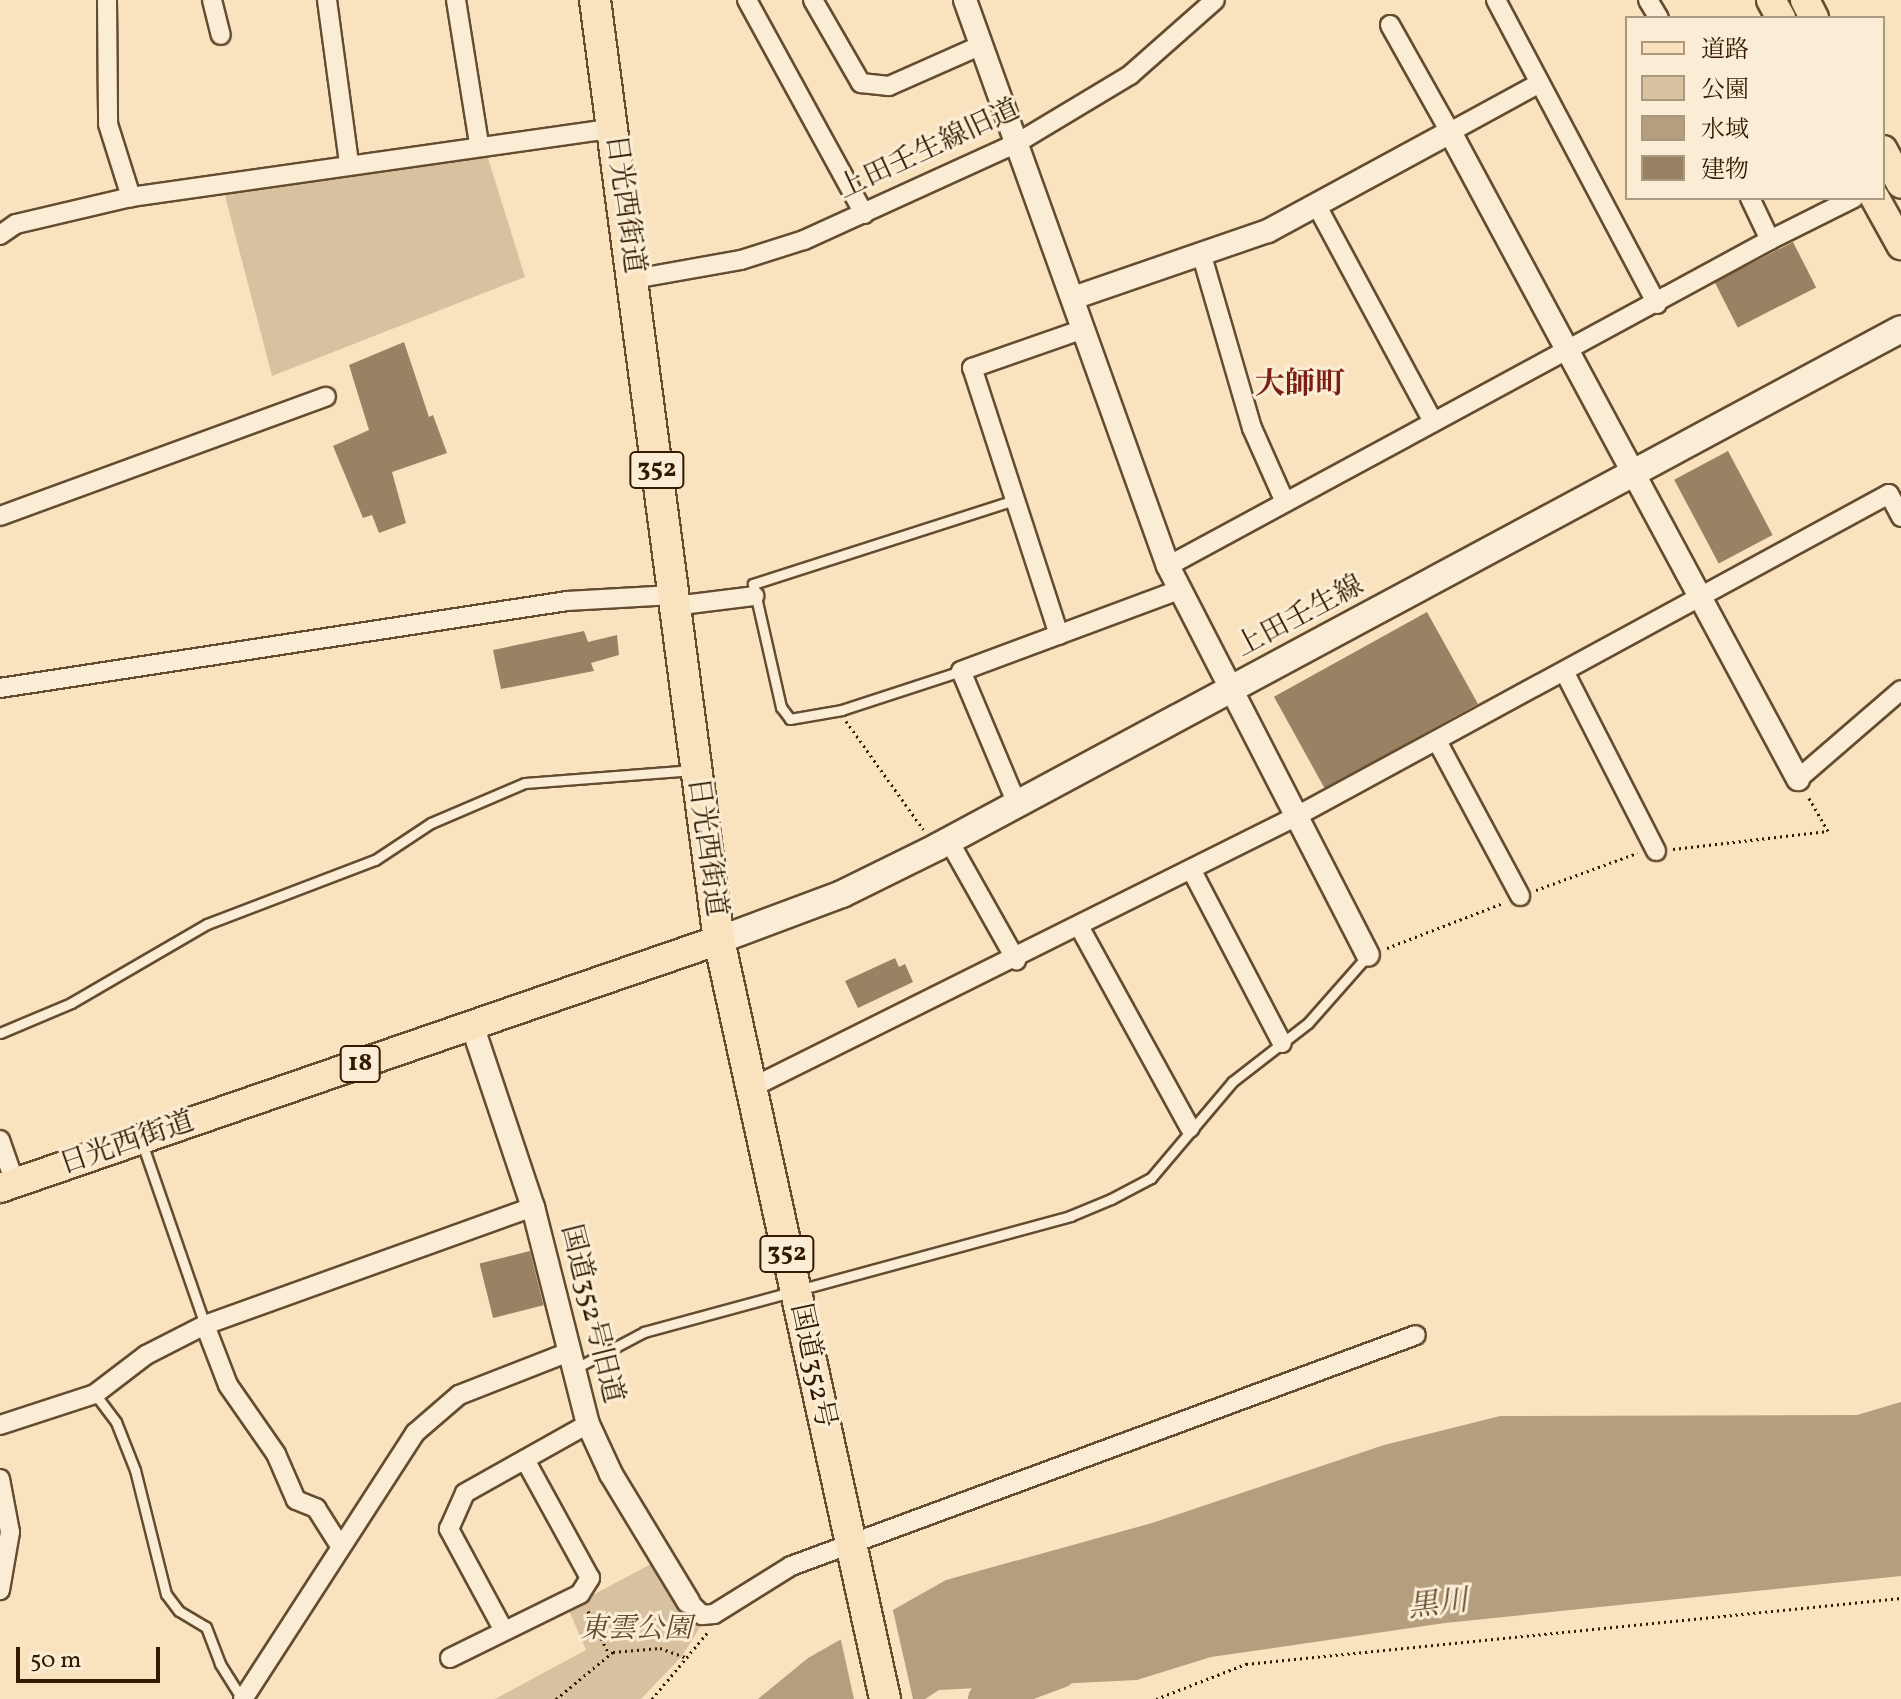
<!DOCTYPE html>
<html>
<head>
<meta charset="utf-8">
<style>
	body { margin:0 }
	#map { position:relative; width:1901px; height:1699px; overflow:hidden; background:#f9e3bf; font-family:Vollkorn,"Noto Serif JP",serif }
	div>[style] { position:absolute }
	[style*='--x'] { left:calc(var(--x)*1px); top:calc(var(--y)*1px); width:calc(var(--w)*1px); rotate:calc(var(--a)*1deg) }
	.green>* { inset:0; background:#d7c19f }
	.water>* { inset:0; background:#b59e7e }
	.pier>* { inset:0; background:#f9e3bf }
	.river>* { height:34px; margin:-17px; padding:0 17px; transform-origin:17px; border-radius:17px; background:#b59e7e }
	.building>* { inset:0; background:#998263; transform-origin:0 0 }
	.path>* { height:3px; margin-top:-1.5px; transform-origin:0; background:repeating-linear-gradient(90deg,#321900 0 2px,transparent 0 6px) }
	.roads { filter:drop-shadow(2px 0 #644c30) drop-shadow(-2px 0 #644c30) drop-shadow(0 2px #644c30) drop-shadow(0 -2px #644c30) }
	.service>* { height:9px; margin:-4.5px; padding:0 4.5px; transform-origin:4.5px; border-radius:4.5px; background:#fbedd5 }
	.minor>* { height:18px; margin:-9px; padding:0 9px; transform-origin:9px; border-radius:9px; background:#fbedd5 }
	.tertiary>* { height:22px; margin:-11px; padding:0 11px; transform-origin:11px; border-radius:11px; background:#fbedd5 }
	.secondary>* { height:26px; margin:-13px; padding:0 13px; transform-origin:13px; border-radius:13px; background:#fbedd5 }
	.primary>* { height:28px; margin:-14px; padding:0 14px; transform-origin:14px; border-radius:14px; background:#f9e3bf }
	.trunk>* { height:30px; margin:-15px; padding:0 15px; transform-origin:15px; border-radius:15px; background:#f9e3bf }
	span { translate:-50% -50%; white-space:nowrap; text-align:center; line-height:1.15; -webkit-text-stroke:6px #fbedd5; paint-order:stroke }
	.shield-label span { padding:2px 6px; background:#fbedd5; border:2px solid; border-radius:6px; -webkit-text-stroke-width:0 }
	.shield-label { font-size:26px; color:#321900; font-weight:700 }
	.street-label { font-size:28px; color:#321900 }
	.park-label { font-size:28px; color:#644b30; font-style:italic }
	.neighbourhood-label { font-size:30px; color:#7a1f14; font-weight:700 }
	.water-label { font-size:30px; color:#664e32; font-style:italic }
	.legend { position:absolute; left:1625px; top:16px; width:260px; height:184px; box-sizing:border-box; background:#fbedd5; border:2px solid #ab9880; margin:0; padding:10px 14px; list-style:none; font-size:24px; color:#321900 }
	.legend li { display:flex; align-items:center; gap:16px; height:40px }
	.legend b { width:40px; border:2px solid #ab9880 }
	.scale { position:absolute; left:16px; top:1647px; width:144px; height:36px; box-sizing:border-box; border:4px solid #321900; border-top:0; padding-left:10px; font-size:24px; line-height:28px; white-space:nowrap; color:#321900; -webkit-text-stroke:6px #fbedd5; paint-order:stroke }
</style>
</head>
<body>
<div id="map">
	<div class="green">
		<div style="clip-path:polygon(487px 155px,525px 277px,272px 376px,223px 188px)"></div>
		<div style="clip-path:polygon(653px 1563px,689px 1616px,702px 1624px,682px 1656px,641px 1699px,495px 1699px,586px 1650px,568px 1608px)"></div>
	</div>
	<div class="water">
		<div style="clip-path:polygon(1901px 1402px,1901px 1576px,1445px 1623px,1211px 1657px,1137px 1680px,939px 1690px,925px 1699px,758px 1699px,808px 1658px,946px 1580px,1152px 1523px,1384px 1445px,1500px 1416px,1857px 1415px)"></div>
	</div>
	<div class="pier">
		<div style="clip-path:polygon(892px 1606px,913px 1699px,854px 1699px,840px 1636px)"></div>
	</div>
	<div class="river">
		<div style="--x:985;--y:1699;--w:80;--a:-20.5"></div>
	</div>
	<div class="building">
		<div style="left:1793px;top:242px;width:51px;height:88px;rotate:63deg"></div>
		<div style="clip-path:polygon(404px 342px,429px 417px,433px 415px,447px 453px,392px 472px,406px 523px,379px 533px,372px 515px,363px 518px,333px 446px,369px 430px,349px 365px)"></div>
		<div style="left:1728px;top:451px;width:95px;height:61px;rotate:62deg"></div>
		<div style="left:1427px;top:612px;width:105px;height:175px;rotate:61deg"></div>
		<div style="clip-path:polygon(584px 631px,588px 642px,617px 635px,619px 655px,591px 663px,594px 671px,501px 689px,493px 650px)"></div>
		<div style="clip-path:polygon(895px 958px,899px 967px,905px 964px,913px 982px,858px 1008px,845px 981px)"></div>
		<div style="left:530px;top:1251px;width:56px;height:52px;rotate:76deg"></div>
	</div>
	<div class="path">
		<div style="--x:846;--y:721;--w:133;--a:54.5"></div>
		<div style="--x:1673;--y:849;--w:156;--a:-6.6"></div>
		<div style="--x:1828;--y:831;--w:39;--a:-120"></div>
		<div style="--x:1536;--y:890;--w:108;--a:-20.1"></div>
		<div style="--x:1387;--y:948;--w:124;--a:-21.2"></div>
		<div style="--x:588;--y:1611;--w:48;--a:64"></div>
		<div style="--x:556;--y:1699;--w:74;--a:-39.5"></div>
		<div style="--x:613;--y:1652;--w:47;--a:-4.9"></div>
		<div style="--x:660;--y:1648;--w:30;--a:20"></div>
		<div style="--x:652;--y:1699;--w:86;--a:-50.2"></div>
		<div style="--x:1156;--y:1699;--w:97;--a:-21.3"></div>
		<div style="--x:1246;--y:1664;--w:658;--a:-5.75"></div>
	</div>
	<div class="roads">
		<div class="service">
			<div style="--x:961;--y:671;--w:125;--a:161.9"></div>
			<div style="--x:842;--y:710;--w:53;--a:170.2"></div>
			<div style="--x:790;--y:719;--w:15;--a:-127"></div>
			<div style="--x:781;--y:707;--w:126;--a:-102.8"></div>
			<div style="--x:753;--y:584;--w:275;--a:-17.8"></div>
			<div style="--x:0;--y:1033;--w:77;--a:-22.9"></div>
			<div style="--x:71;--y:1003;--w:157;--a:-30.2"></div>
			<div style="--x:207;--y:924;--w:180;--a:-20.9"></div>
			<div style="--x:375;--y:860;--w:67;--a:-33.5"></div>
			<div style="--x:431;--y:823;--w:102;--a:-23.1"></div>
			<div style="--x:525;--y:783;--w:169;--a:-4.4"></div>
			<div style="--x:142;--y:1143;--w:193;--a:70.9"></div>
			<div style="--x:576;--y:1368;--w:77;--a:-27.9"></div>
			<div style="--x:644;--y:1332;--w:442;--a:-15.2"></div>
			<div style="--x:1070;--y:1216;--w:44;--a:-22.5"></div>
			<div style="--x:1111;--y:1199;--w:45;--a:-27.7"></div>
			<div style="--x:1151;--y:1178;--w:126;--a:-49.8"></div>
			<div style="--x:1232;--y:1082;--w:96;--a:-37.8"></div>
			<div style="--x:1308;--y:1023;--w:91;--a:-48.6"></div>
			<div style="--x:95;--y:1394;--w:35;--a:53"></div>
			<div style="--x:116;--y:1422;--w:52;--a:68.4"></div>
			<div style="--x:135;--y:1470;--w:128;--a:76"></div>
			<div style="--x:166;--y:1594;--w:21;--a:53"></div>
			<div style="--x:179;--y:1611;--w:31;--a:31"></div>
			<div style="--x:206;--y:1627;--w:40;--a:69"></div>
			<div style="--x:220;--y:1664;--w:41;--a:57.8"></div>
		</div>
		<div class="minor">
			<div style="--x:107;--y:0;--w:124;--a:89.5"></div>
			<div style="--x:108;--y:124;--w:77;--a:72.5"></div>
			<div style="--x:212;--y:0;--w:36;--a:76"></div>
			<div style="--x:327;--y:0;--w:164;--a:82.3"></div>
			<div style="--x:456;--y:0;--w:145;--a:80.9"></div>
			<div style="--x:747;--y:0;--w:244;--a:61.3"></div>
			<div style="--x:813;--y:0;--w:96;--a:60"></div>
			<div style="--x:861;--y:83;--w:28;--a:6"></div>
			<div style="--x:889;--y:86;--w:96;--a:-23.9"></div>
			<div style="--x:1496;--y:0;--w:344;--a:62.1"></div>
			<div style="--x:1648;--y:0;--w:21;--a:59"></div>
			<div style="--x:1390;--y:25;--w:123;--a:60.7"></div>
			<div style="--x:1450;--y:132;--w:102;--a:-28.6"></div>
			<div style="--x:1318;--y:208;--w:243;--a:61.7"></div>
			<div style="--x:0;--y:235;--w:19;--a:-35"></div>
			<div style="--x:16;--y:224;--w:118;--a:-13.2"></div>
			<div style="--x:131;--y:197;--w:488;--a:-8.1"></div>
			<div style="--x:1770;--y:240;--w:94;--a:-26.6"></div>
			<div style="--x:1202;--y:256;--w:179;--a:73.8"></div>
			<div style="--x:1252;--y:428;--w:81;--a:66"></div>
			<div style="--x:634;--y:279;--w:109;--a:-10.1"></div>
			<div style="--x:741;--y:260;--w:66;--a:-17.6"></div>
			<div style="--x:804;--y:240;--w:234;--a:-24.5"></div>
			<div style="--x:1017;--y:143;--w:132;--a:-31"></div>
			<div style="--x:1130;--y:75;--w:113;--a:-41.4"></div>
			<div style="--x:0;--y:516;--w:347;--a:-20.1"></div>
			<div style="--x:1168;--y:566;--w:685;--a:-28.44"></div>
			<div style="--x:1770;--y:240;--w:47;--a:-115.5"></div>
			<div style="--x:674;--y:606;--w:81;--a:-7.1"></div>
			<div style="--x:1059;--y:635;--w:281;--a:-108"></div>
			<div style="--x:972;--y:368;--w:119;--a:-19.2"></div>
			<div style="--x:1565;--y:673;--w:200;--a:62.9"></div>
			<div style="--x:0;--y:688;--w:574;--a:-8.72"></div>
			<div style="--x:567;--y:601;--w:106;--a:-3.2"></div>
			<div style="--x:1437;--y:741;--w:176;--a:61.8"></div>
			<div style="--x:1798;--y:779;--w:136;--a:-40.8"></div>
			<div style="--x:1017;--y:804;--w:144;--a:-112.8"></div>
			<div style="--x:961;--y:671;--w:233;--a:-20.4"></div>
			<div style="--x:949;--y:841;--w:137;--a:60.6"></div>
			<div style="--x:1192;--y:871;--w:194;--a:62.4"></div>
			<div style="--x:1080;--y:928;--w:228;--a:61.2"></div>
			<div style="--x:751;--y:1088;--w:608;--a:-26.48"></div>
			<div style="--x:1295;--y:817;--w:676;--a:-28.54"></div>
			<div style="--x:1889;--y:494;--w:26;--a:62"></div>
			<div style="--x:0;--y:1140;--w:46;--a:70.8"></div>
			<div style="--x:205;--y:1325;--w:64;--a:69"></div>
			<div style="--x:228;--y:1385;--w:84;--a:55.2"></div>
			<div style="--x:276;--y:1454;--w:50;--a:66.5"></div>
			<div style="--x:296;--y:1500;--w:22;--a:22"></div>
			<div style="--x:316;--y:1508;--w:45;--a:57.7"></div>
			<div style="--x:0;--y:1425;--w:100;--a:-18.1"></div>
			<div style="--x:95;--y:1394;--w:64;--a:-37.4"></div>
			<div style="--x:146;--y:1355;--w:66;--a:-27"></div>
			<div style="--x:205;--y:1325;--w:349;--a:-19.8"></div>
			<div style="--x:0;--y:1479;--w:54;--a:79.3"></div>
			<div style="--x:10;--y:1532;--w:59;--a:99.8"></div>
			<div style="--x:688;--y:1601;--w:20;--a:45"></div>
			<div style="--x:702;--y:1615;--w:12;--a:-5"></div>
			<div style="--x:714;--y:1614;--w:91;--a:-31.9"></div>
			<div style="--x:791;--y:1566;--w:666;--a:-20.28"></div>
			<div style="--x:503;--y:1629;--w:114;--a:-118.4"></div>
			<div style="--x:449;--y:1529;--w:39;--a:-66"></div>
			<div style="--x:465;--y:1493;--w:141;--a:-29.3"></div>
			<div style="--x:450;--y:1658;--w:145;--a:-26.2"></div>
			<div style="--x:580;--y:1594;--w:19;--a:-58"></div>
			<div style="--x:590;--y:1578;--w:135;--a:-118.8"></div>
			<div style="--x:243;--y:1699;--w:317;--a:-57.1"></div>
			<div style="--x:415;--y:1433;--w:58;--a:-40.8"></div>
			<div style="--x:459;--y:1395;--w:115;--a:-21.4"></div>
		</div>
		<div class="tertiary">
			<div style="--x:965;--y:0;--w:601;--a:70.27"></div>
			<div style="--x:1168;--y:566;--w:437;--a:62.8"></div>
			<div style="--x:1073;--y:298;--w:206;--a:-19"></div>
			<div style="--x:1268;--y:231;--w:207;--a:-28.5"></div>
			<div style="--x:1450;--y:132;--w:735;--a:61.73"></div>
			<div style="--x:472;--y:1025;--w:192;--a:71.5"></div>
			<div style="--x:533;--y:1207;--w:224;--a:75.8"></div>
			<div style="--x:588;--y:1424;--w:55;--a:65.3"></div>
			<div style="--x:611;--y:1474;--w:149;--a:58.8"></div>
		</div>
		<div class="secondary">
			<div style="--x:719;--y:940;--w:131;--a:-20.5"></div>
			<div style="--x:842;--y:894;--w:106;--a:-26.3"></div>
			<div style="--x:937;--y:847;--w:1094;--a:-28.25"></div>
		</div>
		<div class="primary">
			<div style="--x:1771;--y:0;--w:21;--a:61"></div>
			<div style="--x:1805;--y:0;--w:20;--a:63"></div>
			<div style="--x:1883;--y:150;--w:38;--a:62"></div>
			<div style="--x:1875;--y:198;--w:54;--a:61"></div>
			<div style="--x:0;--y:1188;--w:761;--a:-19.03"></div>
		</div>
		<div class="trunk">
			<div style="--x:595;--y:0;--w:948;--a:82.49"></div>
			<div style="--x:719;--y:940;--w:777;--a:77.66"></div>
		</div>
	</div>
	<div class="shield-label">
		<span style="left:657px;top:470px">352</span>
		<span style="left:360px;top:1064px">18</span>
		<span style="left:787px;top:1254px">352</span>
	</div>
	<div class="street-label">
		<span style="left:929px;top:150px;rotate:-25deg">上田壬生線旧道</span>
		<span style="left:624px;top:204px;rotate:82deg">日光西街道</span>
		<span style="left:1300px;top:617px;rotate:-28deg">上田壬生線</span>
		<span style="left:706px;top:847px;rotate:82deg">日光西街道</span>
		<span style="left:127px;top:1144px;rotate:-19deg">日光西街道</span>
		<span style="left:591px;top:1314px;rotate:76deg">国道352号旧道</span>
		<span style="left:812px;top:1366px;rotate:78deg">国道352号</span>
	</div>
	<div class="park-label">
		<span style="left:636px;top:1630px">東雲公園</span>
	</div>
	<div class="neighbourhood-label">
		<span style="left:1300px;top:385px">大師町</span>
	</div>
	<div class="water-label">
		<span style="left:1438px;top:1605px;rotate:-7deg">黒川</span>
	</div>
	<ul class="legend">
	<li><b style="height:10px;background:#f9e3bf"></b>道路</li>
	<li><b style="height:22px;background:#d7c19f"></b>公園</li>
	<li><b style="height:22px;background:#b59e7e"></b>水域</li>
	<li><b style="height:22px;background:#998263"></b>建物</li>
	</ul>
	<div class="scale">50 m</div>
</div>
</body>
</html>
